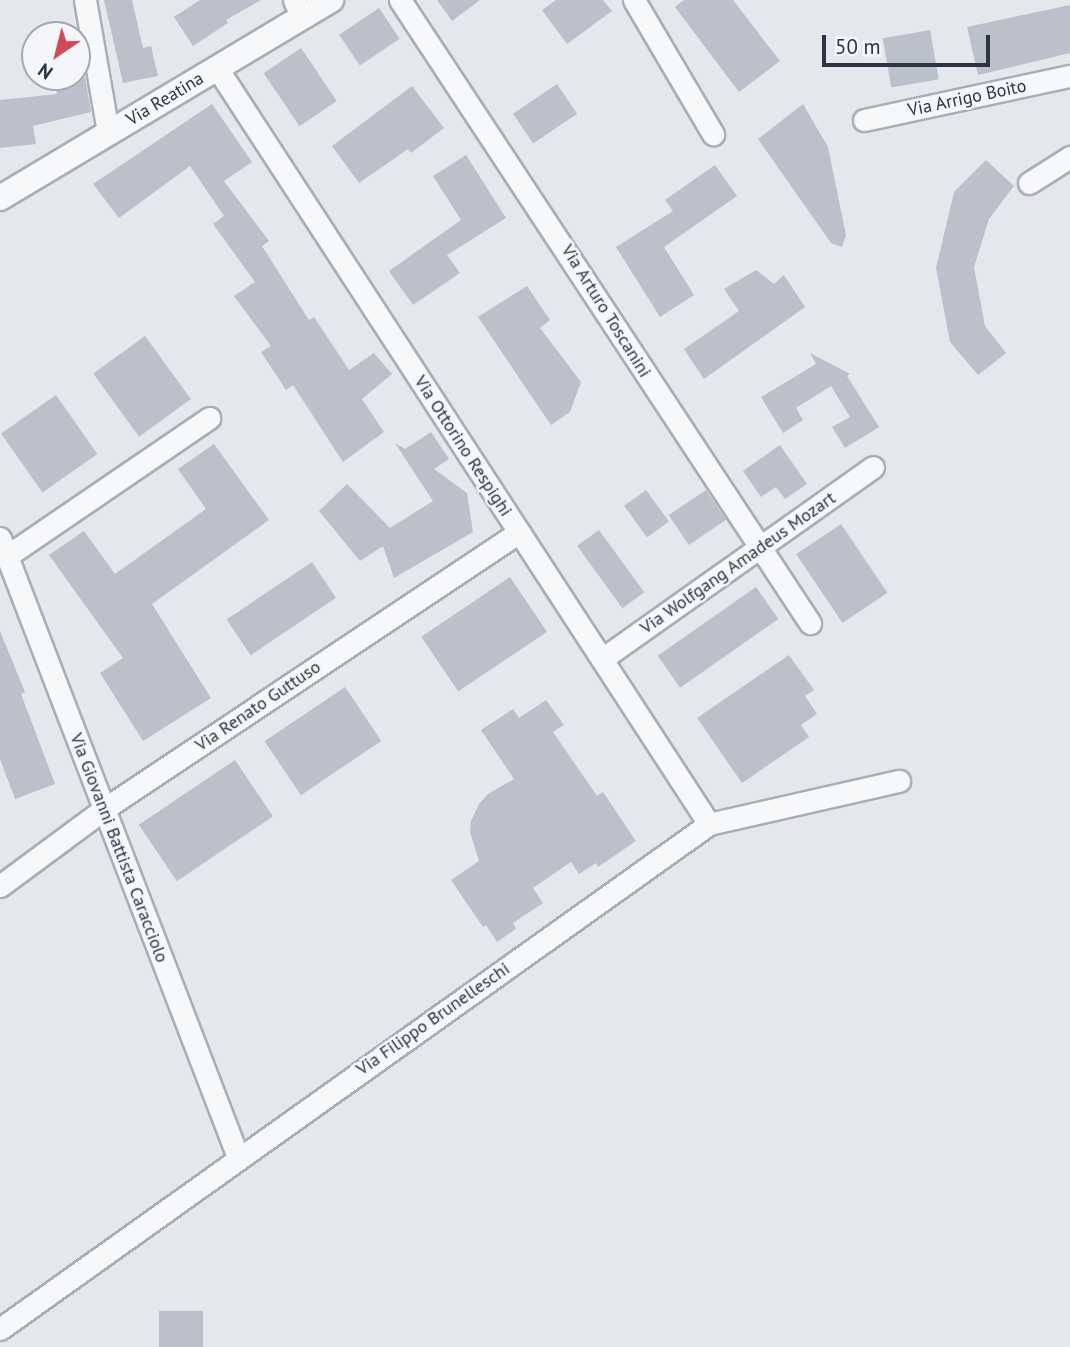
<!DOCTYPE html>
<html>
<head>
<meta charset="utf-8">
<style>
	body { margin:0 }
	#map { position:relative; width:1070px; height:1347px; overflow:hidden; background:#e4e7ec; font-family:"PT Sans",sans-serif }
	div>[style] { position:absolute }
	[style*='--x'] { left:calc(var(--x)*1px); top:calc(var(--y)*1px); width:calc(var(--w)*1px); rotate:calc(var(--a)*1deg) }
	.building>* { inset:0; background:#bbc0ca; transform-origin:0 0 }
	.roads { filter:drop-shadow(2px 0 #a9aeb7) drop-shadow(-2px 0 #a9aeb7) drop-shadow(0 2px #a9aeb7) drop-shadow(0 -2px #a9aeb7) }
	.minor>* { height:21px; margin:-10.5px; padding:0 10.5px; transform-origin:10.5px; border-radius:10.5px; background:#f7f8fa }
	.tertiary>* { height:24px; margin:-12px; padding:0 12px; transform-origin:12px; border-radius:12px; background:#f7f8fa }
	span { translate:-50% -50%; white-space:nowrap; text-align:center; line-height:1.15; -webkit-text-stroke:5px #f4f6f9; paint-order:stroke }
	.street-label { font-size:18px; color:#2b3445 }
	.north { position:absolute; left:21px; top:21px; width:70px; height:70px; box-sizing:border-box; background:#f4f6f9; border:2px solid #a4a8b1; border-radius:50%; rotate:215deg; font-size:19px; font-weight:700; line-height:28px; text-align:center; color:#2b3445 }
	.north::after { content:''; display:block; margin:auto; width:24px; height:32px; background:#d1495b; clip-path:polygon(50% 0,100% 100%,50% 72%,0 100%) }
	.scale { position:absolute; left:822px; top:35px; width:168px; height:32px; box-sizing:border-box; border:4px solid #2b3445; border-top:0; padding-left:9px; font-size:21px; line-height:24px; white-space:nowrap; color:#2b3445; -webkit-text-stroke:5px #f4f6f9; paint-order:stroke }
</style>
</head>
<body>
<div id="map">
	<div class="building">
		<div style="clip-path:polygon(104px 0,132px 0,143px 48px,151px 46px,158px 76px,123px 83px)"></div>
		<div style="clip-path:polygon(200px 0,261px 0,226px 20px,228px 23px,193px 46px,174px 17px)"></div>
		<div style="clip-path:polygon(437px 0,480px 0,452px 21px)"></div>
		<div style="clip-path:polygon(556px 0,603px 0,612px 11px,567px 44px,542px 10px)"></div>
		<div style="clip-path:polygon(684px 0,733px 0,780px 61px,739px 92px,675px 7px)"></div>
		<div style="clip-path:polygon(1070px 5px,1070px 53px,978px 75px,967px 27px)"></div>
		<div style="left:379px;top:8px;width:37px;height:48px;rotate:56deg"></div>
		<div style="left:930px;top:30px;width:50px;height:48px;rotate:80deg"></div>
		<div style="left:301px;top:48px;width:64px;height:45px;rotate:56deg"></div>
		<div style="clip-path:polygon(55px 77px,85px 77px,91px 112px,33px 126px,36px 144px,0 148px,0 100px,57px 94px)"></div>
		<div style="left:557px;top:84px;width:36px;height:53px;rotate:56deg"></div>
		<div style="clip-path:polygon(412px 86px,444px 128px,411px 153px,408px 149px,359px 183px,332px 146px)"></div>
		<div style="clip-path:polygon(212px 104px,252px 162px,224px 181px,269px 241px,262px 246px,309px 320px,314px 317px,349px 370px,374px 353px,392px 374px,362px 399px,384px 432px,343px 462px,293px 385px,286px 390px,261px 352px,271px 346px,234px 296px,255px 282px,213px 224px,224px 216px,190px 166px,119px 218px,93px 184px)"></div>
		<div style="clip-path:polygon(803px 104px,828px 147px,846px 235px,842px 247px,831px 243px,758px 139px)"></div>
		<div style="clip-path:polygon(466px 155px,506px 218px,447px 255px,460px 273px,413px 305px,389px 271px,461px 220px,433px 176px)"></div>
		<div style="clip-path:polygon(986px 160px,1014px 186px,989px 219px,974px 267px,985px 326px,1006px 353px,978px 375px,950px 342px,936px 268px,954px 192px)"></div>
		<div style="clip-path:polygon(715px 165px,737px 196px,664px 247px,694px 295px,660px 317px,616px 247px,673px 211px,665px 200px)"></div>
		<div style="clip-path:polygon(756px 270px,774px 284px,784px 275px,805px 307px,704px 379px,684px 349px,739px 311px,724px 289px)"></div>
		<div style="clip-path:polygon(527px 286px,550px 320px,540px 328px,581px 382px,570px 412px,551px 425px,478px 317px)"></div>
		<div style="left:145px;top:336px;width:78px;height:64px;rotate:54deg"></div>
		<div style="clip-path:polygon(810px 353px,850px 374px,847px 376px,879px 427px,845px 448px,832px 427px,850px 417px,831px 386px,796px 408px,803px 420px,783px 433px,761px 397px,816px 364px)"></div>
		<div style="left:56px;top:395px;width:72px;height:67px;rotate:55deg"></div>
		<div style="clip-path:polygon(431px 432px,449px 459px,434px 469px,467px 493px,473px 532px,394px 578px,383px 546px,360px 561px,319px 511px,347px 484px,390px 528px,433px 501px,395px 443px,405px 449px)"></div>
		<div style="clip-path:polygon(214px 444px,269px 520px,152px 604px,211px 698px,143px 741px,100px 673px,123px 658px,49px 555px,84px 531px,115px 574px,206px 509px,178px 469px)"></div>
		<div style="clip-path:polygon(780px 445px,807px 484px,785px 499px,776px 487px,761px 497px,743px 471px)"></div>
		<div style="left:646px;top:490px;width:39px;height:27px;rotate:54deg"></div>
		<div style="left:706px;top:490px;width:36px;height:45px;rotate:56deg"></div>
		<div style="left:841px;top:524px;width:83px;height:54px;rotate:56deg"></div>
		<div style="left:599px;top:530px;width:77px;height:27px;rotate:54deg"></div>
		<div style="left:312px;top:562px;width:43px;height:103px;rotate:56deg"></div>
		<div style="left:510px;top:577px;width:66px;height:107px;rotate:56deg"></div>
		<div style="left:756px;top:587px;width:39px;height:120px;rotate:55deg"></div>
		<div style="clip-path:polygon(0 631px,25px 692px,21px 694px,55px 784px,15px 799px,0 759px)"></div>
		<div style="clip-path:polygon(789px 655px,814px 690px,805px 696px,817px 714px,801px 725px,809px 737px,742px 783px,697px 718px)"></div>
		<div style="left:345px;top:687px;width:65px;height:97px;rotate:56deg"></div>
		<div style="clip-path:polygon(546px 700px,564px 725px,553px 732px,597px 796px,603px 792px,636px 841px,598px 867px,596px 863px,579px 874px,571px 862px,533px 888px,543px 903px,513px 923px,516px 929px,497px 942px,486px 925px,483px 927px,451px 880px,479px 861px,470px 832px,471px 821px,479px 804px,488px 794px,514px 779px,481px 730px,513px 709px,519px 718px)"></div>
		<div style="left:235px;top:760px;width:68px;height:116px;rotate:56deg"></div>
		<div style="left:159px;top:1311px;width:44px;height:36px"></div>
	</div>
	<div class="roads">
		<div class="minor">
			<div style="--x:85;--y:0;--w:134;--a:80.1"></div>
			<div style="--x:294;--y:0;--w:19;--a:65"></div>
			<div style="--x:400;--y:0;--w:746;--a:56.65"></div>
			<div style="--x:634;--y:0;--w:156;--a:59.5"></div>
			<div style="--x:217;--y:68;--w:902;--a:56.94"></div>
			<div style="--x:864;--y:120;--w:211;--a:-12.1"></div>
			<div style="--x:1029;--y:183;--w:49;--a:-32.4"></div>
			<div style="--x:0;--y:538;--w:663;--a:68.97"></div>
			<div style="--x:7;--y:556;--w:245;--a:-34.3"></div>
			<div style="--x:602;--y:659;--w:332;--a:-35.3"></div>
			<div style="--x:0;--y:886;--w:129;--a:-36.5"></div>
			<div style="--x:104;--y:809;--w:499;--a:-33.7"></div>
			<div style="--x:0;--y:1329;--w:870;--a:-35.46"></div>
			<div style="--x:709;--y:824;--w:195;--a:-12.8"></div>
		</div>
		<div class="tertiary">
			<div style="--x:0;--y:198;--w:386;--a:-30.9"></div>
		</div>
	</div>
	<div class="street-label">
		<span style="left:967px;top:98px;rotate:-12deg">Via Arrigo Boito</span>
		<span style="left:165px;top:99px;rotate:-31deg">Via Reatina</span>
		<span style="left:606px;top:311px;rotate:58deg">Via Arturo Toscanini</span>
		<span style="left:463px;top:446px;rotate:57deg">Via Ottorino Respighi</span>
		<span style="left:738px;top:563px;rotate:-35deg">Via Wolfgang Amadeus Mozart</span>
		<span style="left:258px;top:706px;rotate:-34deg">Via Renato Guttuso</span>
		<span style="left:119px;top:848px;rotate:69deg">Via Giovanni Battista Caracciolo</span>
		<span style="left:433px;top:1019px;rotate:-35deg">Via Filippo Brunelleschi</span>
	</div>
	<div class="north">N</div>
	<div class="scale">50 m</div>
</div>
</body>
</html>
